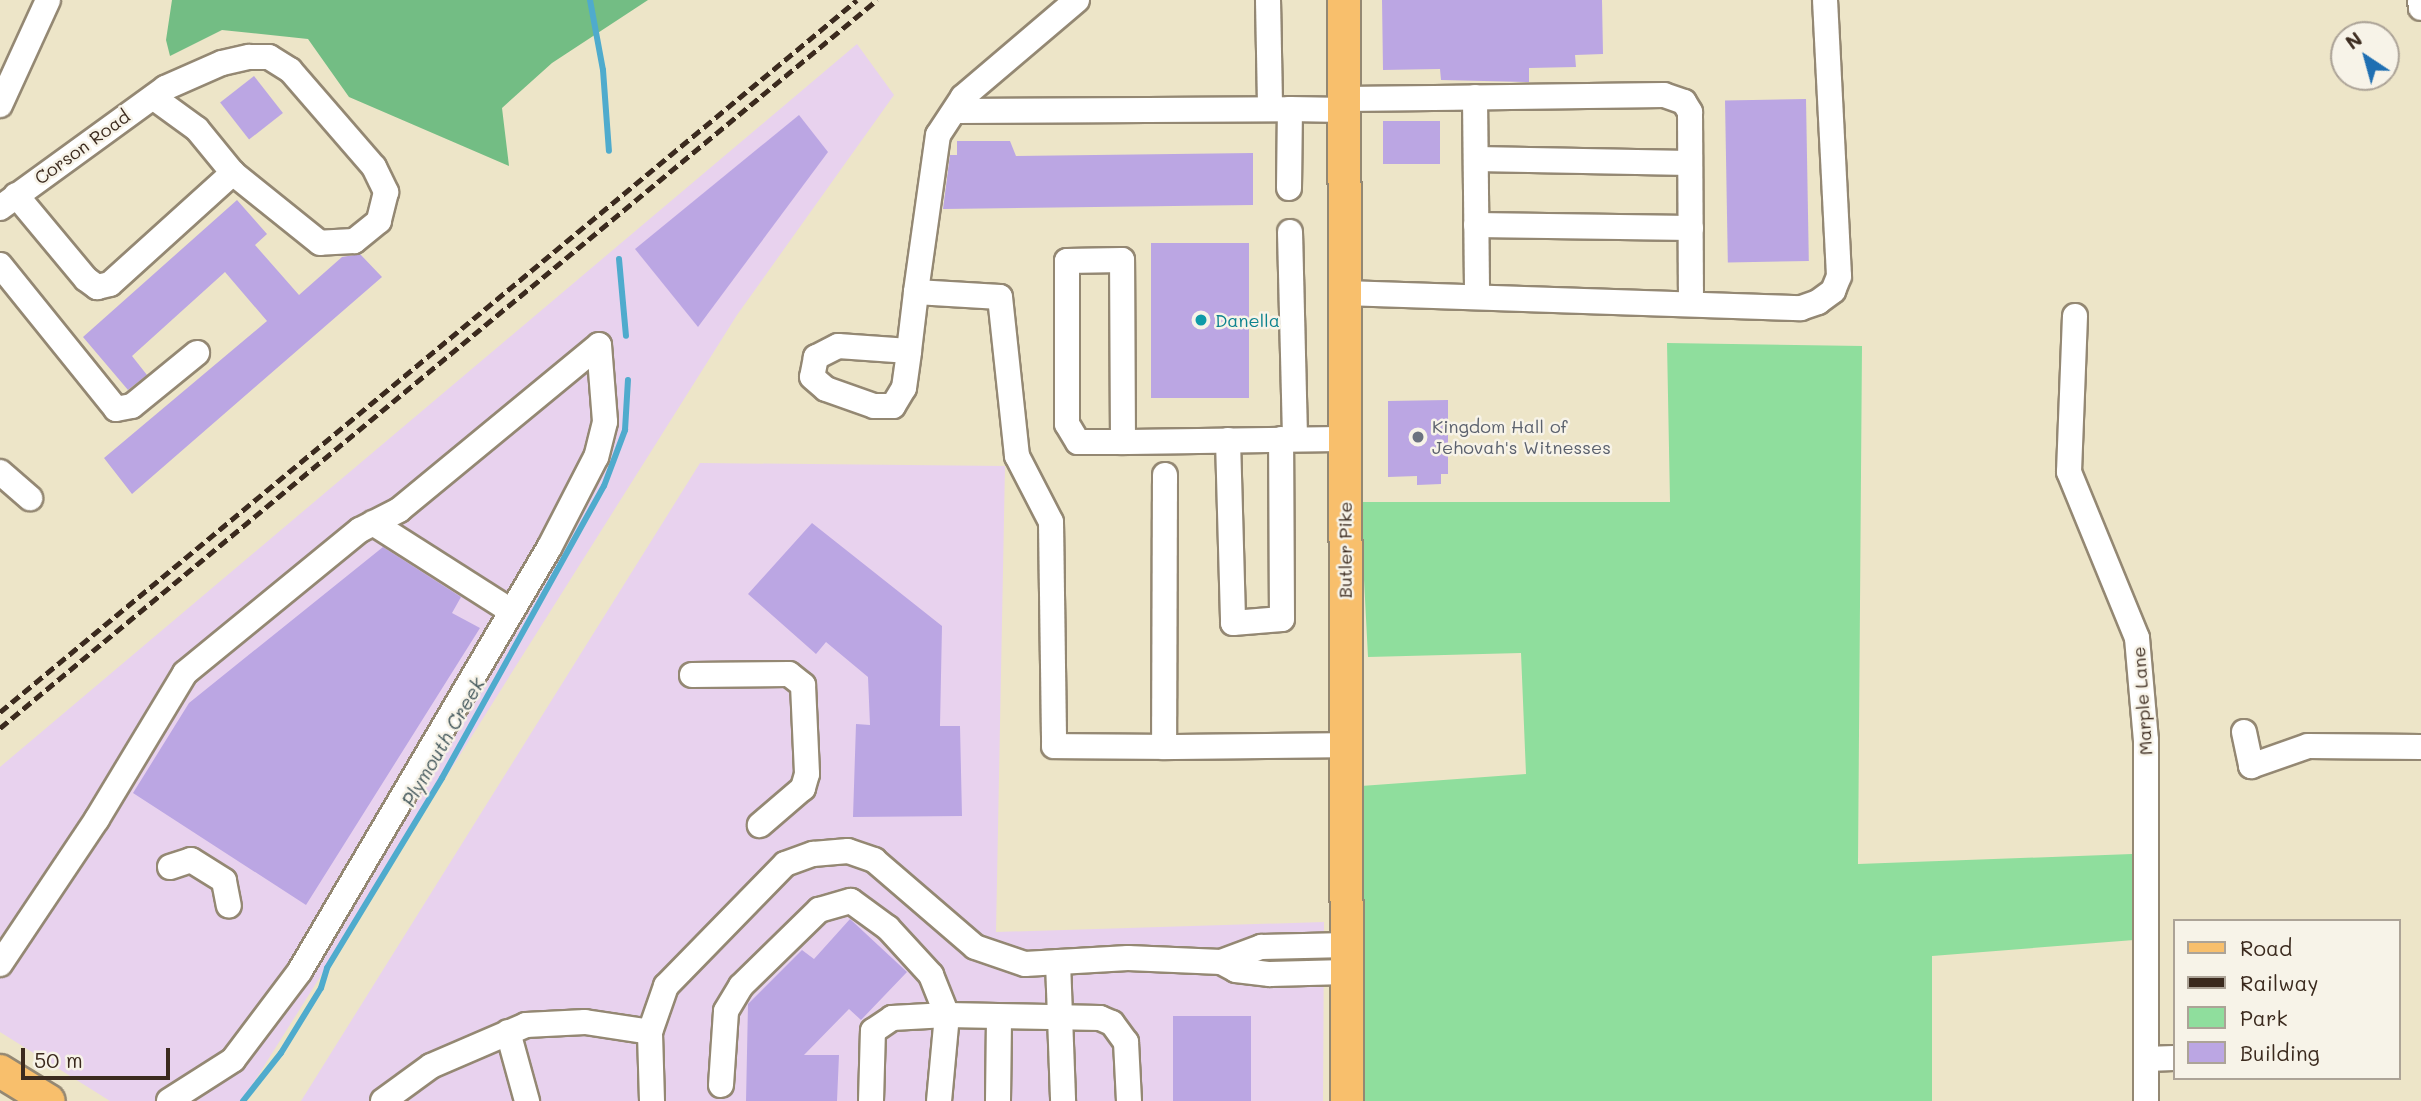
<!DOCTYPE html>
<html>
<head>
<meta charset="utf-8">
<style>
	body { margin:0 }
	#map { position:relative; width:2421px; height:1101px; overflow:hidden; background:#ede5c8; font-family:Mali,sans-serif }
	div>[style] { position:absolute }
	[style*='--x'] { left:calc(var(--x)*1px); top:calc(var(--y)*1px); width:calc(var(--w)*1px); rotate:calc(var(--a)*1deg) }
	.built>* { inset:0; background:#e8d2ee }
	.green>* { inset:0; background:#8fde9d }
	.forest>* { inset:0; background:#73bd84 }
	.stream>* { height:6px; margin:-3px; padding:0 3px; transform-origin:3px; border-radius:3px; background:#4fabcd }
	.building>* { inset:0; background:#bba6e3; transform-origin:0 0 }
	.roads { filter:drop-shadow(2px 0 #948873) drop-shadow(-2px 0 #948873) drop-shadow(0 2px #948873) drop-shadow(0 -2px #948873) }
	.minor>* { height:24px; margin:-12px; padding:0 12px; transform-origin:12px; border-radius:12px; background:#fff }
	.major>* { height:32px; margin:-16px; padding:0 16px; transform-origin:16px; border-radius:16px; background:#f8bf6c }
	.rail>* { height:5px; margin-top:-2.5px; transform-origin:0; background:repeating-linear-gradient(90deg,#3b2a1e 0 10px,transparent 0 15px) }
	.dots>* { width:19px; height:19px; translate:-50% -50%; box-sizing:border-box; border:4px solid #f7f3e8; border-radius:50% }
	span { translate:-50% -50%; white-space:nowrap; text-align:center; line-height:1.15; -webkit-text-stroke:5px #f7f3e8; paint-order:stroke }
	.street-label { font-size:18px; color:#3b2a1e }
	.culture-label { font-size:18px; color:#0d838f }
	.left { translate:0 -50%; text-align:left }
	.worship-label { font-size:18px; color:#5b616d }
	.water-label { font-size:19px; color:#42575b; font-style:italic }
	.legend { position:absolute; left:2173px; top:919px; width:228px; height:161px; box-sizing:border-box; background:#f7f3e8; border:2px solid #aca397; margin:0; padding:9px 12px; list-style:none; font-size:21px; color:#3b2a1e }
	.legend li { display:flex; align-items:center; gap:14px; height:35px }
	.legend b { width:35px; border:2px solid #aca397 }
	.north { position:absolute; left:2330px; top:21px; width:70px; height:70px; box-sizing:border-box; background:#f7f3e8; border:2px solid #aca397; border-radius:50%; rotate:324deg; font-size:19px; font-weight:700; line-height:28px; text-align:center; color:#3b2a1e }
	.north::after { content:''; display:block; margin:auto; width:24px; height:32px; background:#1f6fb2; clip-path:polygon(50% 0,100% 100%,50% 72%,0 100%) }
	.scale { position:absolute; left:21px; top:1048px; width:149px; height:32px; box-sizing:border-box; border:4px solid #3b2a1e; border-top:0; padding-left:9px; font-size:21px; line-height:24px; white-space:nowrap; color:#3b2a1e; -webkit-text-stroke:5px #f7f3e8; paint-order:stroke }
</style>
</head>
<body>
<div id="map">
	<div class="built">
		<div style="clip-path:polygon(857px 44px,894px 95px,737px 315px,242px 1101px,110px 1101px,0 1032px,0 767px)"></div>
		<div style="clip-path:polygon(700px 463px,1005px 466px,996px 932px,1324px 922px,1323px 1101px,301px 1101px)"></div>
	</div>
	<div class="green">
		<div style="clip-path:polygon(1667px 343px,1862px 346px,1858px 864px,2132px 854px,2134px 940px,1932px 956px,1932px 1101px,1364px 1101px,1361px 786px,1526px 774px,1521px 653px,1368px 657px,1360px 502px,1670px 502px)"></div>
	</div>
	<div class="forest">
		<div style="clip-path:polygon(172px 0,648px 0,552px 63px,502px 108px,509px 166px,349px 97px,308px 39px,222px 30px,170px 56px,166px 40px)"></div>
	</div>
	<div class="stream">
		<div style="--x:590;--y:0;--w:71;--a:79.5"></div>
		<div style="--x:603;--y:70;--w:81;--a:85.8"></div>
		<div style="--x:619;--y:259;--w:77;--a:84.8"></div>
		<div style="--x:243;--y:1101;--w:61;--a:-51.6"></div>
		<div style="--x:281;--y:1053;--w:76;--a:-58.4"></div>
		<div style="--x:321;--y:988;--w:21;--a:-73"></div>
		<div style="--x:327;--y:968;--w:222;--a:-58.8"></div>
		<div style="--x:442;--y:778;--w:334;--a:-61"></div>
		<div style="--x:604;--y:486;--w:60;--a:-69.4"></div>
		<div style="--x:625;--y:430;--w:50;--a:-86.6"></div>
	</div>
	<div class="building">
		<div style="clip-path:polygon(1382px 0,1602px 0,1603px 54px,1575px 55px,1576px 67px,1529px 68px,1529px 82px,1441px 80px,1440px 69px,1383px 70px)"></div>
		<div style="left:254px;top:76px;width:47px;height:43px;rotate:52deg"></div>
		<div style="left:1806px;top:99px;width:162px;height:81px;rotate:89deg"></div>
		<div style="clip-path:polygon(799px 115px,828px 152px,698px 327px,635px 249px)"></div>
		<div style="left:1383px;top:121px;width:57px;height:43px"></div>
		<div style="clip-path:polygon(957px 141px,1010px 141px,1016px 156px,1253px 153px,1253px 205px,943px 209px,950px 155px,957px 155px)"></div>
		<div style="clip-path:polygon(237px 200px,267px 234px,255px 245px,299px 295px,342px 257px,360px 254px,382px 277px,132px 494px,104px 458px,267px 321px,225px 272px,132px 356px,147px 375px,128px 390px,83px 337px)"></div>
		<div style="left:1151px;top:243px;width:98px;height:155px"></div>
		<div style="clip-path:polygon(1448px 400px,1448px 474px,1441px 474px,1441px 484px,1417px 485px,1417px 476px,1388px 477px,1388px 401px)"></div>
		<div style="clip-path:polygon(812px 523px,942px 626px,940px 726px,960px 726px,962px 816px,853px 817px,856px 724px,870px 725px,868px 677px,826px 642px,816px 654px,748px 594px)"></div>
		<div style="clip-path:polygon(383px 547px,461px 597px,452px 613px,480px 628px,306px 905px,133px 793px,189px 703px)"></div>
		<div style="clip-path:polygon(850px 919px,907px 972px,861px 1020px,849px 1009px,804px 1055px,839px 1055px,837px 1101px,746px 1101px,748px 1004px,802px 950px,814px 959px)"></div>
		<div style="left:1251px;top:1016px;width:85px;height:78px;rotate:90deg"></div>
	</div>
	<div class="roads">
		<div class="minor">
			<div style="--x:1077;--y:0;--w:150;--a:139.6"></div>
			<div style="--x:963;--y:97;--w:45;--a:123.3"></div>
			<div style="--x:938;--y:135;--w:159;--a:98"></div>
			<div style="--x:916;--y:292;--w:84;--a:3.4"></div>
			<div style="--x:1000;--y:297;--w:160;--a:83.9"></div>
			<div style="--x:1017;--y:456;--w:74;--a:62.7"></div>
			<div style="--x:1051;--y:522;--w:224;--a:89.2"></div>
			<div style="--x:1054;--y:746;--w:110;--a:0.5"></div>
			<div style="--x:1268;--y:0;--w:108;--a:88.9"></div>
			<div style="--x:2420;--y:0;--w:8;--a:83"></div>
			<div style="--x:1475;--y:97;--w:200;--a:89.4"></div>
			<div style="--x:1344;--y:99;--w:320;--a:-0.7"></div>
			<div style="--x:1664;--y:95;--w:21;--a:19"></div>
			<div style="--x:1684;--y:102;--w:12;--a:59"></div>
			<div style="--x:1690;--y:112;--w:192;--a:89.7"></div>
			<div style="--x:0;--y:105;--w:115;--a:-65.4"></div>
			<div style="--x:957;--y:111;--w:333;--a:-0.3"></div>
			<div style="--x:1476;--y:159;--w:214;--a:1.1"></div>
			<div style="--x:1289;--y:188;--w:79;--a:-89.3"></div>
			<div style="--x:1290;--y:109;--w:54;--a:1.1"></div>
			<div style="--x:16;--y:195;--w:109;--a:50.2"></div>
			<div style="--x:86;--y:279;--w:14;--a:36"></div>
			<div style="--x:97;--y:287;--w:13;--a:-13"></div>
			<div style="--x:110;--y:284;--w:166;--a:-42.1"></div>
			<div style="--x:233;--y:173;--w:57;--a:-129.3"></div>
			<div style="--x:197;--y:129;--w:54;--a:-144"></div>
			<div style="--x:0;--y:208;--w:204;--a:-36"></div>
			<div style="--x:165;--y:88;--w:62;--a:-23.7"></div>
			<div style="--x:222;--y:63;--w:28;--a:-13"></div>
			<div style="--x:249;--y:57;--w:20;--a:0"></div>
			<div style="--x:269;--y:57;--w:25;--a:32"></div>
			<div style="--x:290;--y:70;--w:128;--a:49.1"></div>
			<div style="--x:374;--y:167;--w:28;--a:64"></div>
			<div style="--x:386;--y:192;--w:30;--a:104"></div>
			<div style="--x:379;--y:221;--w:32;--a:141"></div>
			<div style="--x:354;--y:241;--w:34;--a:177"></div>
			<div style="--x:320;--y:243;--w:112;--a:-141.2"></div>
			<div style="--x:1476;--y:225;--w:215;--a:0.8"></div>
			<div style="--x:1290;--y:232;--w:207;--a:88.6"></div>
			<div style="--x:0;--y:265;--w:185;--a:51.1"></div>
			<div style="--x:116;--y:409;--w:16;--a:-11"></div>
			<div style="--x:132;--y:406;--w:84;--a:-39.2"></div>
			<div style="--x:1344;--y:293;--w:457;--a:1.9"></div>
			<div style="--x:1801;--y:308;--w:18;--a:-19"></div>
			<div style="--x:1818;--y:302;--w:19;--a:-36"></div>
			<div style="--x:1833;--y:291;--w:16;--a:-68"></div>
			<div style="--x:1839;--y:276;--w:276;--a:-92.9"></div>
			<div style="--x:2075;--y:316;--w:156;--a:92.2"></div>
			<div style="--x:2069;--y:472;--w:179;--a:67.7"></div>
			<div style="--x:2137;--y:638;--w:102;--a:85"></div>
			<div style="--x:2146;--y:740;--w:361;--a:90"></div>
			<div style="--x:909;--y:351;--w:71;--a:-176"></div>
			<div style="--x:838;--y:346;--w:25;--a:153"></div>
			<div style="--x:816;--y:357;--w:20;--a:101"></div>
			<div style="--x:812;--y:377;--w:18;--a:41"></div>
			<div style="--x:826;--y:389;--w:51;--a:19.5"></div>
			<div style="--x:874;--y:406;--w:19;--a:0"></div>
			<div style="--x:893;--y:406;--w:21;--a:-59"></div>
			<div style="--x:904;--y:388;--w:37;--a:-82"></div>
			<div style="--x:909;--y:351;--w:59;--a:-83.2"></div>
			<div style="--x:1228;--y:440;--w:183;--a:88.4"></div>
			<div style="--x:1233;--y:623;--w:49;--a:-4.7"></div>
			<div style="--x:1282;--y:619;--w:180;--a:-90.3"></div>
			<div style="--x:1123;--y:442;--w:182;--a:-90.3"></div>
			<div style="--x:1122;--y:260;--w:55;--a:179"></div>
			<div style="--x:1067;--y:261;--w:163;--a:90"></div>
			<div style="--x:1067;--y:424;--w:21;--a:59"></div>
			<div style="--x:1078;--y:442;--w:45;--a:0"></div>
			<div style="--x:1123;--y:442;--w:222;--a:-0.8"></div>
			<div style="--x:0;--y:472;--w:40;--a:41"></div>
			<div style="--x:1165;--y:475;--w:272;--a:90.2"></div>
			<div style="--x:1164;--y:747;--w:182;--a:-0.6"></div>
			<div style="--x:373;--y:523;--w:164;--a:32.5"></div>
			<div style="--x:692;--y:675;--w:97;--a:-0.6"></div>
			<div style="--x:789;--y:674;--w:18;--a:38"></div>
			<div style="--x:803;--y:685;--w:89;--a:87.4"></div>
			<div style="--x:807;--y:774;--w:15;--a:106"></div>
			<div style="--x:803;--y:788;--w:57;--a:139.3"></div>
			<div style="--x:2244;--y:732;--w:35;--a:78"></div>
			<div style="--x:2251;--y:766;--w:60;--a:-19.3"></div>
			<div style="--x:2308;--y:746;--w:113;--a:0.5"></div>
			<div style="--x:170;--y:867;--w:22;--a:-18"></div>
			<div style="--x:191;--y:860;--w:39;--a:32"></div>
			<div style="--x:224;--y:881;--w:25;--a:79"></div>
			<div style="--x:1058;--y:962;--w:139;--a:87.9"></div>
			<div style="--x:1221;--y:962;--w:17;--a:28"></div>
			<div style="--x:1236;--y:970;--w:34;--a:7"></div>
			<div style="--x:1270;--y:974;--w:76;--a:-1.5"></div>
			<div style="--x:0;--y:964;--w:174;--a:-56.2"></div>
			<div style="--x:97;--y:819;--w:170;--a:-58.9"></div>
			<div style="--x:185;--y:673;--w:226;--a:-39.3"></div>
			<div style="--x:360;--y:530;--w:44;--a:-27.1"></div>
			<div style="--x:399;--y:510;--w:259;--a:-39.5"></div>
			<div style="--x:599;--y:345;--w:77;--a:85.5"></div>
			<div style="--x:605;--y:422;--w:36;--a:104"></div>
			<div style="--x:596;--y:457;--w:102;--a:117.3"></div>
			<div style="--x:549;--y:548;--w:491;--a:120.5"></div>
			<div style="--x:300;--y:971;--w:111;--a:127"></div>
			<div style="--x:233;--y:1060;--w:76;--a:147.4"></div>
			<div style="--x:508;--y:1032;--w:72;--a:74.6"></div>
			<div style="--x:2146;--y:1059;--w:28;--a:-2"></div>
			<div style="--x:721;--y:1085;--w:74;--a:-86.1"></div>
			<div style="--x:726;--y:1011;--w:29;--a:-59"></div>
			<div style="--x:741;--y:986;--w:109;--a:-44.3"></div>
			<div style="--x:819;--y:910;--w:33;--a:-16"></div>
			<div style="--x:851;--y:901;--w:46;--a:36.1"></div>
			<div style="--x:888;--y:928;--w:64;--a:47.5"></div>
			<div style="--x:931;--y:975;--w:43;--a:68.2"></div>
			<div style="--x:947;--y:1015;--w:86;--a:95.3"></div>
			<div style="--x:383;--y:1101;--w:59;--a:-36.1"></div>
			<div style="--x:431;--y:1066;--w:103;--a:-23.3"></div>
			<div style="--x:526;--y:1025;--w:59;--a:-2.9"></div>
			<div style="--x:585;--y:1022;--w:66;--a:8.7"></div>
			<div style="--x:652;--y:1101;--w:69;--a:-91.7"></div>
			<div style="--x:650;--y:1032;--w:49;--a:-70.8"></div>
			<div style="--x:666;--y:986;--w:170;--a:-45.7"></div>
			<div style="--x:785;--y:864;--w:30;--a:-20"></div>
			<div style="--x:813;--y:854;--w:35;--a:-5"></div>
			<div style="--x:848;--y:851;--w:28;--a:19"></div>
			<div style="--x:874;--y:860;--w:133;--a:40.7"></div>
			<div style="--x:975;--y:947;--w:53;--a:18.8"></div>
			<div style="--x:1025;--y:964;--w:103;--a:-3.3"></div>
			<div style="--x:1128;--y:958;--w:93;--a:2.5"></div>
			<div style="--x:1221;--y:962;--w:43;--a:-20.6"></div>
			<div style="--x:1261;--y:947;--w:86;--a:-1.3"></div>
			<div style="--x:871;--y:1101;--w:70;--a:-88.4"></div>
			<div style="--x:873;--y:1031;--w:23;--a:-34"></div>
			<div style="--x:892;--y:1018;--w:55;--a:-3.1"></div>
			<div style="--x:947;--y:1015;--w:153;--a:1.1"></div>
			<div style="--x:1100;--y:1018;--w:13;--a:23"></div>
			<div style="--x:1112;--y:1023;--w:24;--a:54"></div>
			<div style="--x:1126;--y:1042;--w:59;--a:87.1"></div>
			<div style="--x:998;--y:1101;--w:82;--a:-89.3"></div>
		</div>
		<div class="major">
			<div style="--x:1344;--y:0;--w:1101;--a:89.84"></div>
			<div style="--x:0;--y:1071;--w:57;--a:31.5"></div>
		</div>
	</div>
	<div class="rail">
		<div style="--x:0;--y:712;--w:1114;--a:-39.72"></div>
		<div style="--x:0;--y:728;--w:1140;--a:-39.7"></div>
	</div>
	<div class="dots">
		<div style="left:1201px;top:320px;background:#0f9aa8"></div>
		<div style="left:1418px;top:437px;background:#6b7280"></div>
	</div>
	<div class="street-label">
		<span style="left:82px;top:147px;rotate:-36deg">Corson Road</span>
		<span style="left:1345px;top:550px;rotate:-90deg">Butler Pike</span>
		<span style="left:2142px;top:701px;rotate:-94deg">Marple Lane</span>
	</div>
	<div class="culture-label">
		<span class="left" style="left:1215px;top:320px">Danella</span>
	</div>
	<div class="worship-label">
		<span class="left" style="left:1432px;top:437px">Kingdom Hall of<br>Jehovah's Witnesses</span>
	</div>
	<div class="water-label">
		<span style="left:443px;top:742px;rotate:-60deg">Plymouth Creek</span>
	</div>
	<ul class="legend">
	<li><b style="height:9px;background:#f8bf6c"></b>Road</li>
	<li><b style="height:9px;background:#3b2a1e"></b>Railway</li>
	<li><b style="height:19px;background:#8fde9d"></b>Park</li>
	<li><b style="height:19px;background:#bba6e3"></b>Building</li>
	</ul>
	<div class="north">N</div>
	<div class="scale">50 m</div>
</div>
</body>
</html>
